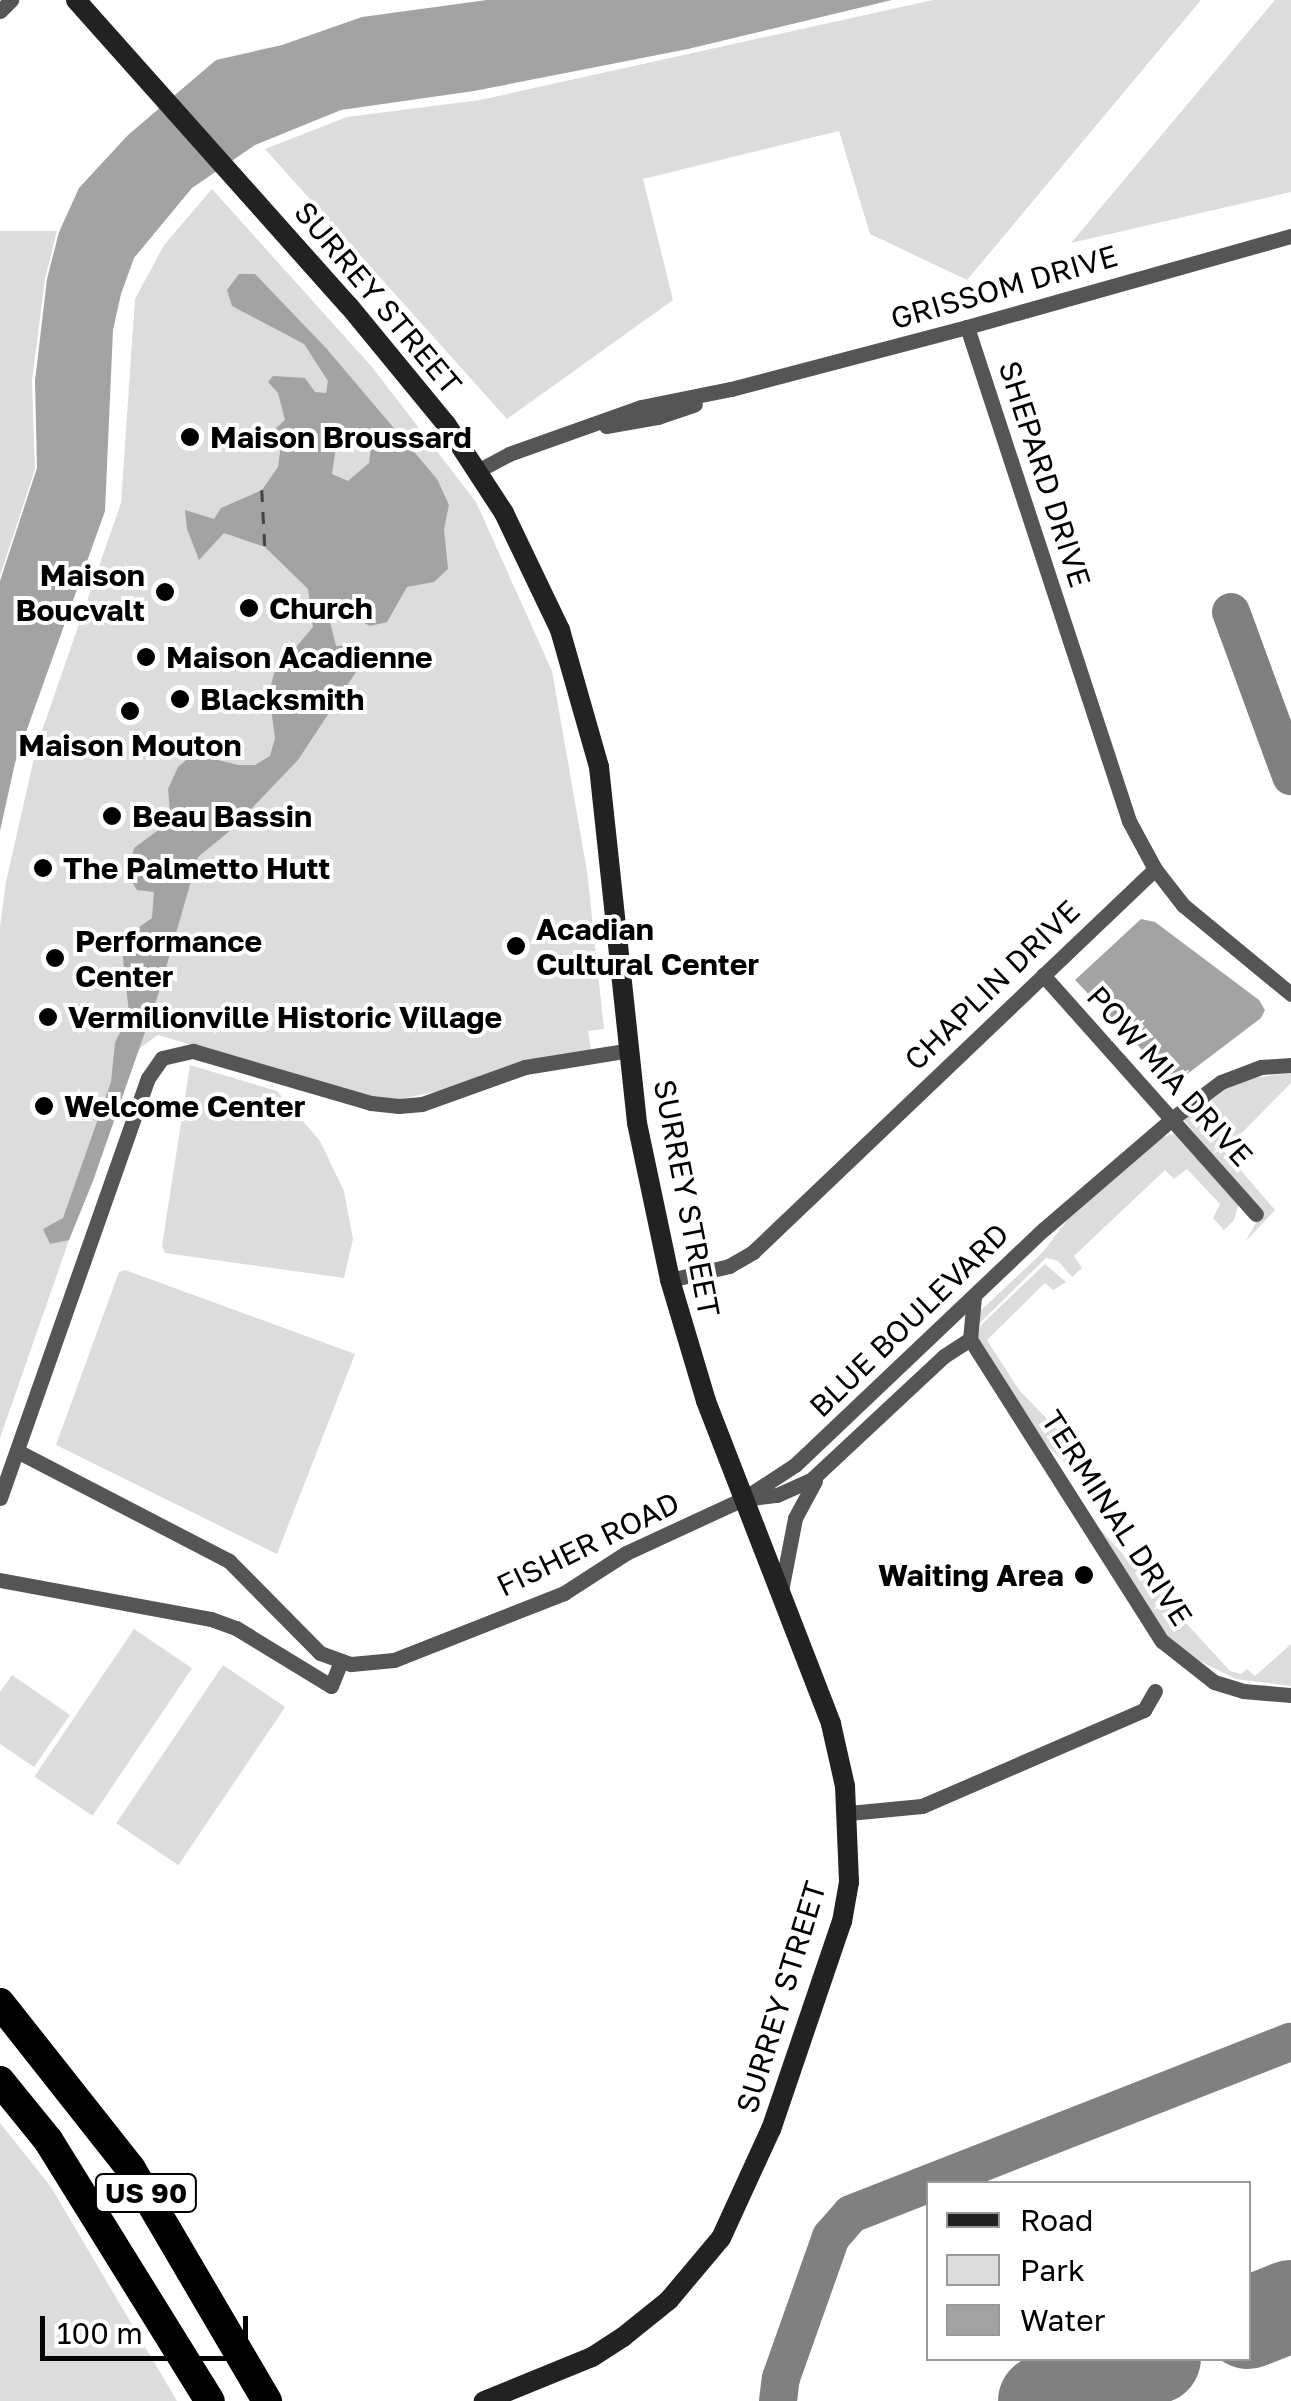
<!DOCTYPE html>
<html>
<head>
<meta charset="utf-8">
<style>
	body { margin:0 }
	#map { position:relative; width:1291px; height:2401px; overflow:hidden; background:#fff; font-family:"Golos Text",sans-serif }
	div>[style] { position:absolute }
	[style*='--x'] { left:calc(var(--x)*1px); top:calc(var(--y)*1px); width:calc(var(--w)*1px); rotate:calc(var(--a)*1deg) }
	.green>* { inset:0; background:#dcdcdc; transform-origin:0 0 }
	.water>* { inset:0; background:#a3a3a3 }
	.ferry>* { height:2.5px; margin-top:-1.25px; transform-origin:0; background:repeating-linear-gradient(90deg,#444 0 12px,transparent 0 22px) }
	.taxiway>* { height:38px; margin:-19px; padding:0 19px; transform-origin:19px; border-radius:19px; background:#808080 }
	.runway>* { height:92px; margin:-46px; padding:0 46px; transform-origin:46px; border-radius:46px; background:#808080 }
	.street>* { height:15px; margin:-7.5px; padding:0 7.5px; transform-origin:7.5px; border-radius:7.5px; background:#555 }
	.secondary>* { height:20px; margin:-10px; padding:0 10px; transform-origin:10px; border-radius:10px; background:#222 }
	.highway>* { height:30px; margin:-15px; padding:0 15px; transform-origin:15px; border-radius:15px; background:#000 }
	.dots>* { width:28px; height:28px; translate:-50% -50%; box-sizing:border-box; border:5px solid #fff; border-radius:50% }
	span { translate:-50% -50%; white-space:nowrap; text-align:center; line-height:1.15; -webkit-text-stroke:8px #fff; paint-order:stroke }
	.shield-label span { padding:2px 8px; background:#fff; border:2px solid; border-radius:8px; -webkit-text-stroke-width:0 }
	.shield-label { font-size:28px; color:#000; font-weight:700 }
	.street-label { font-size:30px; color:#000 }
	.poi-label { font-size:30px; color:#000; font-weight:700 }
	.left { translate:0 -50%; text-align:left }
	.right { translate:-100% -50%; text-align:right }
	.legend { position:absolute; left:926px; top:2181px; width:325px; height:180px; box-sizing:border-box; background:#fff; border:2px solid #999; margin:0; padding:12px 18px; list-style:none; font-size:30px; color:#000 }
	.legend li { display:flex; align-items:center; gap:20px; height:50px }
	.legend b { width:50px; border:2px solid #999 }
	.scale { position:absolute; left:40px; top:2316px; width:208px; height:45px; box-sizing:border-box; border:5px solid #000; border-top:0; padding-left:12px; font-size:30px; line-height:35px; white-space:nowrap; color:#000; -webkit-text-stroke:8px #fff; paint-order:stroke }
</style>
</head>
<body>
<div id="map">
	<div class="green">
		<div style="clip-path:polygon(933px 0,1201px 0,967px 280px,870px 234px,839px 131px,643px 179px,673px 300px,507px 419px,265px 149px,347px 117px,480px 100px)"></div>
		<div style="clip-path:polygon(1275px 0,1291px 0,1291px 192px,1071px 243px)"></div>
		<div style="clip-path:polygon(212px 189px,372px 367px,476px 502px,552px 671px,587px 871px,604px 1029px,588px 1031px,591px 1050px,521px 1062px,458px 1087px,400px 1099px,372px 1097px,158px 1035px,140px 1048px,92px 1139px,69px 1240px,0 1438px,0 926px,6px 882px,37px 745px,121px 503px,135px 299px,164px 245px)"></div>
		<div style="clip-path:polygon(0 231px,57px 231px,45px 279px,32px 381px,35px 469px,0 576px)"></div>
		<div style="clip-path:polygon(190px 1065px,277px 1091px,320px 1141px,344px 1191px,353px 1239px,344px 1278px,165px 1253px,162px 1246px)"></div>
		<div style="clip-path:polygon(1291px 1073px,1291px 1083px,1224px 1151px,1275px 1210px,1245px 1242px,1260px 1216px,1184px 1120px,1226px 1089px,1254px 1078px)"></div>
		<div style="clip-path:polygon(1175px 1134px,1239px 1203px,1234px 1220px,1224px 1230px,1213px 1218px,1220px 1204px,1187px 1169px,1174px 1179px,1165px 1170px,1074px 1256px,1082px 1268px,1072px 1277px,1058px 1261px,1046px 1258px,974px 1329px,978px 1313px,1042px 1253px,1069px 1218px,1162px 1137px)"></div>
		<div style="clip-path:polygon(1045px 1264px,1066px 1282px,1053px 1290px,1045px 1283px,987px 1340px,1019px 1390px,1103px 1477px,1091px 1488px,1042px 1441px,975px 1336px,982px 1324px)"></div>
		<div style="clip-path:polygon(125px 1270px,355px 1354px,277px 1554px,56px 1445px,119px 1272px)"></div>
		<div style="clip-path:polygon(1099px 1528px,1230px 1671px,1241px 1674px,1247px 1669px,1255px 1676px,1291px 1644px,1291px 1686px,1236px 1679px,1182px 1652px,1155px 1621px)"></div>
		<div style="left:134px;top:1629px;width:70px;height:178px;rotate:34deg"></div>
		<div style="left:223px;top:1665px;width:75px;height:191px;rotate:34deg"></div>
		<div style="clip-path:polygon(12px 1675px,70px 1715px,34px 1767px,0 1744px,0 1692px)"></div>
		<div style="clip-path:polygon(0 2123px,51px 2187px,177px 2401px,0 2401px)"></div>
	</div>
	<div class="water">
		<div style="clip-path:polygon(487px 0,892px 0,688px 49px,474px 91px,341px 110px,255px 145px,192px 188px,134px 258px,121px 294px,113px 330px,105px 511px,15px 763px,0 831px,0 581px,37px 468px,35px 381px,47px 279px,59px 232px,79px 188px,128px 135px,216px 60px,282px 45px,362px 17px)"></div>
		<div style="clip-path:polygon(evenodd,239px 274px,255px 274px,326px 348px,437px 479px,449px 505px,444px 529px,448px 569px,434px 582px,407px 587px,387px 622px,370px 626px,337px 609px,330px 622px,336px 646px,360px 645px,356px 672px,298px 760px,231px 830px,198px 857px,159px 992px,93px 1181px,69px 1240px,50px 1244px,43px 1229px,63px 1218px,111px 1082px,115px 1043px,129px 1013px,121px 940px,152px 918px,154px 892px,137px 890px,127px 874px,134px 848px,164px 826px,170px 812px,168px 789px,178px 767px,193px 754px,238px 765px,255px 765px,270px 756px,275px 738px,269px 693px,274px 673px,313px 627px,308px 589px,265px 547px,224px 533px,199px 560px,187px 529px,185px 510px,214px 519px,221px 508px,262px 490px,278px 467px,281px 446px,276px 428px,285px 420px,278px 393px,268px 382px,273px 376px,305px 378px,315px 392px,326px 393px,328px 381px,304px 344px,232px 306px,227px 290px,239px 274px,363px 436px,372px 440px,369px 463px,348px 481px,332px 474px,336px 446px,363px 436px)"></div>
		<div style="clip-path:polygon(1141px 919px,1155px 922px,1259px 1000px,1265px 1010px,1261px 1018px,1178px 1081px,1169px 1078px,1075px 980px)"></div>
	</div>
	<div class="ferry">
		<div style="--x:262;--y:490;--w:57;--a:87"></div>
	</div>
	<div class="taxiway">
		<div style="--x:1231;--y:612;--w:175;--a:69.9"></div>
		<div style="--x:778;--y:2401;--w:23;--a:-83"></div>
		<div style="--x:781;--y:2378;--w:150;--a:-70.5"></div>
		<div style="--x:831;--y:2237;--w:30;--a:-49"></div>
		<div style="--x:851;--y:2214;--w:472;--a:-21.4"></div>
	</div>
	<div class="runway">
		<div style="--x:1248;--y:2323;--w:46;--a:-21.6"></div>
		<div style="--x:1044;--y:2401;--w:119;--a:-21.2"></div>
	</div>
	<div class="street">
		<div style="--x:0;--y:11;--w:16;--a:-45"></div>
		<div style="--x:967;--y:327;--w:520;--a:71.84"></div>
		<div style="--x:1129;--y:821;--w:55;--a:61.6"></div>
		<div style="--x:1155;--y:869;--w:46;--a:52.1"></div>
		<div style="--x:1183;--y:905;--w:140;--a:39.5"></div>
		<div style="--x:606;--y:426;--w:53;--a:-9.8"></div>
		<div style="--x:658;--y:417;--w:39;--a:-19"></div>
		<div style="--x:479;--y:470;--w:34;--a:-28"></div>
		<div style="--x:509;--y:454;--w:140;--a:-19.6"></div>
		<div style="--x:641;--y:407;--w:92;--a:-11.3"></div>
		<div style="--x:731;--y:389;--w:244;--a:-14.7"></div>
		<div style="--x:967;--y:327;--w:337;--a:-15.7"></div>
		<div style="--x:1043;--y:975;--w:320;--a:48.3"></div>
		<div style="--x:670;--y:1280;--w:61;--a:-13.3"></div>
		<div style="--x:729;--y:1266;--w:28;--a:-30"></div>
		<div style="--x:753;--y:1252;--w:555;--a:-43.61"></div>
		<div style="--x:974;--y:1297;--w:42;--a:95.4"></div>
		<div style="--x:970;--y:1339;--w:358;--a:57.6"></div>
		<div style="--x:1162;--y:1641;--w:66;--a:38.3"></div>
		<div style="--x:1214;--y:1682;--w:30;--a:17"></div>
		<div style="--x:1243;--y:1691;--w:48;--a:4.8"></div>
		<div style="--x:17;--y:1451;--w:239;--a:27.4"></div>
		<div style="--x:229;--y:1561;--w:129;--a:45.3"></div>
		<div style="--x:320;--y:1653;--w:33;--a:20"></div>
		<div style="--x:351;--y:1664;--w:43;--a:-5.3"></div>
		<div style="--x:394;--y:1660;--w:183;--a:-21.5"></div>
		<div style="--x:564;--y:1593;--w:74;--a:-32.8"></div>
		<div style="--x:626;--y:1553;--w:129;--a:-24.8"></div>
		<div style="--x:743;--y:1499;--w:62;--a:-33.2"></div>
		<div style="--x:795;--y:1465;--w:343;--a:-43.5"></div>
		<div style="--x:1044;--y:1229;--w:170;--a:-40.7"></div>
		<div style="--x:1173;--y:1118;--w:60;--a:-36.9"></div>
		<div style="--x:1221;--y:1082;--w:43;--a:-20.6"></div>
		<div style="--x:1261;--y:1067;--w:30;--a:-4"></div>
		<div style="--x:0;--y:1498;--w:445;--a:-70.6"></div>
		<div style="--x:148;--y:1078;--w:24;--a:-55"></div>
		<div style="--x:162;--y:1058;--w:32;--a:-13"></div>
		<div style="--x:193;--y:1051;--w:185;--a:16.3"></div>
		<div style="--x:371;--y:1103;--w:28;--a:6"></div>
		<div style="--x:399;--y:1106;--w:23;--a:-5"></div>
		<div style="--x:422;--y:1104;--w:109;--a:-19.8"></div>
		<div style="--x:525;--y:1067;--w:106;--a:-9.2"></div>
		<div style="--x:743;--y:1499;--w:34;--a:-7"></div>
		<div style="--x:777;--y:1495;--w:37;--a:-24"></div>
		<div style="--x:811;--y:1480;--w:182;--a:-43"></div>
		<div style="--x:944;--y:1356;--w:31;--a:-33"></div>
		<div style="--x:0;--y:1580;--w:215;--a:10.5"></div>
		<div style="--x:211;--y:1619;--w:27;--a:20"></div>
		<div style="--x:236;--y:1628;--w:111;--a:31.4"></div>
		<div style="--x:331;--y:1686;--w:27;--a:-68"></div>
		<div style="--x:781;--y:1591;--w:74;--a:-79.1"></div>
		<div style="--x:795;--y:1518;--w:42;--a:-61.6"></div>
		<div style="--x:849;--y:1813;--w:73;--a:-5.5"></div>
		<div style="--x:922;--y:1806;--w:242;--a:-23.4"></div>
		<div style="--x:1144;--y:1710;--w:22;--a:-60"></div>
	</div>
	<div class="secondary">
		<div style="--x:76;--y:0;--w:410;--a:48.3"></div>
		<div style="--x:349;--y:306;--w:153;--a:50.6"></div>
		<div style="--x:446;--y:424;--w:106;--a:56.9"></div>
		<div style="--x:504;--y:513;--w:130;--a:64.4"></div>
		<div style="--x:560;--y:630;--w:142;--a:74.1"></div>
		<div style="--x:599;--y:767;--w:358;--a:83.9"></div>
		<div style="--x:637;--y:1123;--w:160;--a:78.1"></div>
		<div style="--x:670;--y:1280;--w:126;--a:73.4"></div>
		<div style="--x:706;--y:1401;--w:346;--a:68.8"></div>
		<div style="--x:831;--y:1724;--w:64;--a:77.3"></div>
		<div style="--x:845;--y:1786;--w:96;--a:87.6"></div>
		<div style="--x:849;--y:1882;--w:40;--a:100"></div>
		<div style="--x:842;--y:1921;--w:220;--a:108.8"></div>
		<div style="--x:771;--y:2129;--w:120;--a:114.6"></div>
		<div style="--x:721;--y:2238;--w:81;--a:130"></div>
		<div style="--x:669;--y:2300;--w:59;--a:141.2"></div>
		<div style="--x:623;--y:2337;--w:37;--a:147"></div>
		<div style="--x:592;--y:2357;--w:117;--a:157.8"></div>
	</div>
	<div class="highway">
		<div style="--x:0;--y:2003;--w:211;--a:51.7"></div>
		<div style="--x:131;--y:2169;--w:269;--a:59.6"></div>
		<div style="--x:0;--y:2081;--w:76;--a:50.9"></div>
		<div style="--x:48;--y:2140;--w:307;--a:58.2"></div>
	</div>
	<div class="dots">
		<div style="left:190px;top:437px;background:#000"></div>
		<div style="left:165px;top:592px;background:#000"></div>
		<div style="left:249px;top:608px;background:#000"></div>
		<div style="left:146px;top:657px;background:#000"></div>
		<div style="left:180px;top:699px;background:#000"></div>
		<div style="left:130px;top:711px;background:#000"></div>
		<div style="left:112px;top:816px;background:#000"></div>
		<div style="left:43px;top:868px;background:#000"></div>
		<div style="left:516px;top:946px;background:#000"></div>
		<div style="left:55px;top:958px;background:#000"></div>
		<div style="left:48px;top:1017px;background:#000"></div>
		<div style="left:44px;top:1106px;background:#000"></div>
		<div style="left:1084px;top:1575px;background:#000"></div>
	</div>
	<div class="shield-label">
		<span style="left:146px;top:2193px">US 90</span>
	</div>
	<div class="street-label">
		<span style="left:1004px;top:287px;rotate:-16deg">GRISSOM DRIVE</span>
		<span style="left:378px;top:298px;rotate:50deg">SURREY STREET</span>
		<span style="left:1045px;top:474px;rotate:72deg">SHEPARD DRIVE</span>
		<span style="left:992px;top:985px;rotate:-44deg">CHAPLIN DRIVE</span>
		<span style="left:1170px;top:1076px;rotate:48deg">POW MIA DRIVE</span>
		<span style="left:687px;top:1198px;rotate:79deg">SURREY STREET</span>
		<span style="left:909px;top:1320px;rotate:-44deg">BLUE BOULEVARD</span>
		<span style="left:1117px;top:1518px;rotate:57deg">TERMINAL DRIVE</span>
		<span style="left:588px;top:1544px;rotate:-26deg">FISHER ROAD</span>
		<span style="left:781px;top:1997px;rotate:-73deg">SURREY STREET</span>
	</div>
	<div class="poi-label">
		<span class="left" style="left:210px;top:437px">Maison Broussard</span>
		<span class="right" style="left:145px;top:592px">Maison<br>Boucvalt</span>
		<span class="left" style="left:269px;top:608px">Church</span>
		<span class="left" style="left:166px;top:657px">Maison Acadienne</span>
		<span class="left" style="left:200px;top:699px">Blacksmith</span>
		<span style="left:130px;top:745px">Maison Mouton</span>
		<span class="left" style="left:132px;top:816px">Beau Bassin</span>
		<span class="left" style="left:63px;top:868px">The Palmetto Hutt</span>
		<span class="left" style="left:536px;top:946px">Acadian<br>Cultural Center</span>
		<span class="left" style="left:75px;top:958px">Performance<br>Center</span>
		<span class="left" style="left:68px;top:1017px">Vermilionville Historic Village</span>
		<span class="left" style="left:64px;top:1106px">Welcome Center</span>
		<span class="right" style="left:1064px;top:1575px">Waiting Area</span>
	</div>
	<ul class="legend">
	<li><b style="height:12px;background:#222"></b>Road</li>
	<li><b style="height:28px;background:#dcdcdc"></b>Park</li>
	<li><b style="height:28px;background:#a3a3a3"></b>Water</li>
	</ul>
	<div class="scale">100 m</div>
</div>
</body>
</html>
